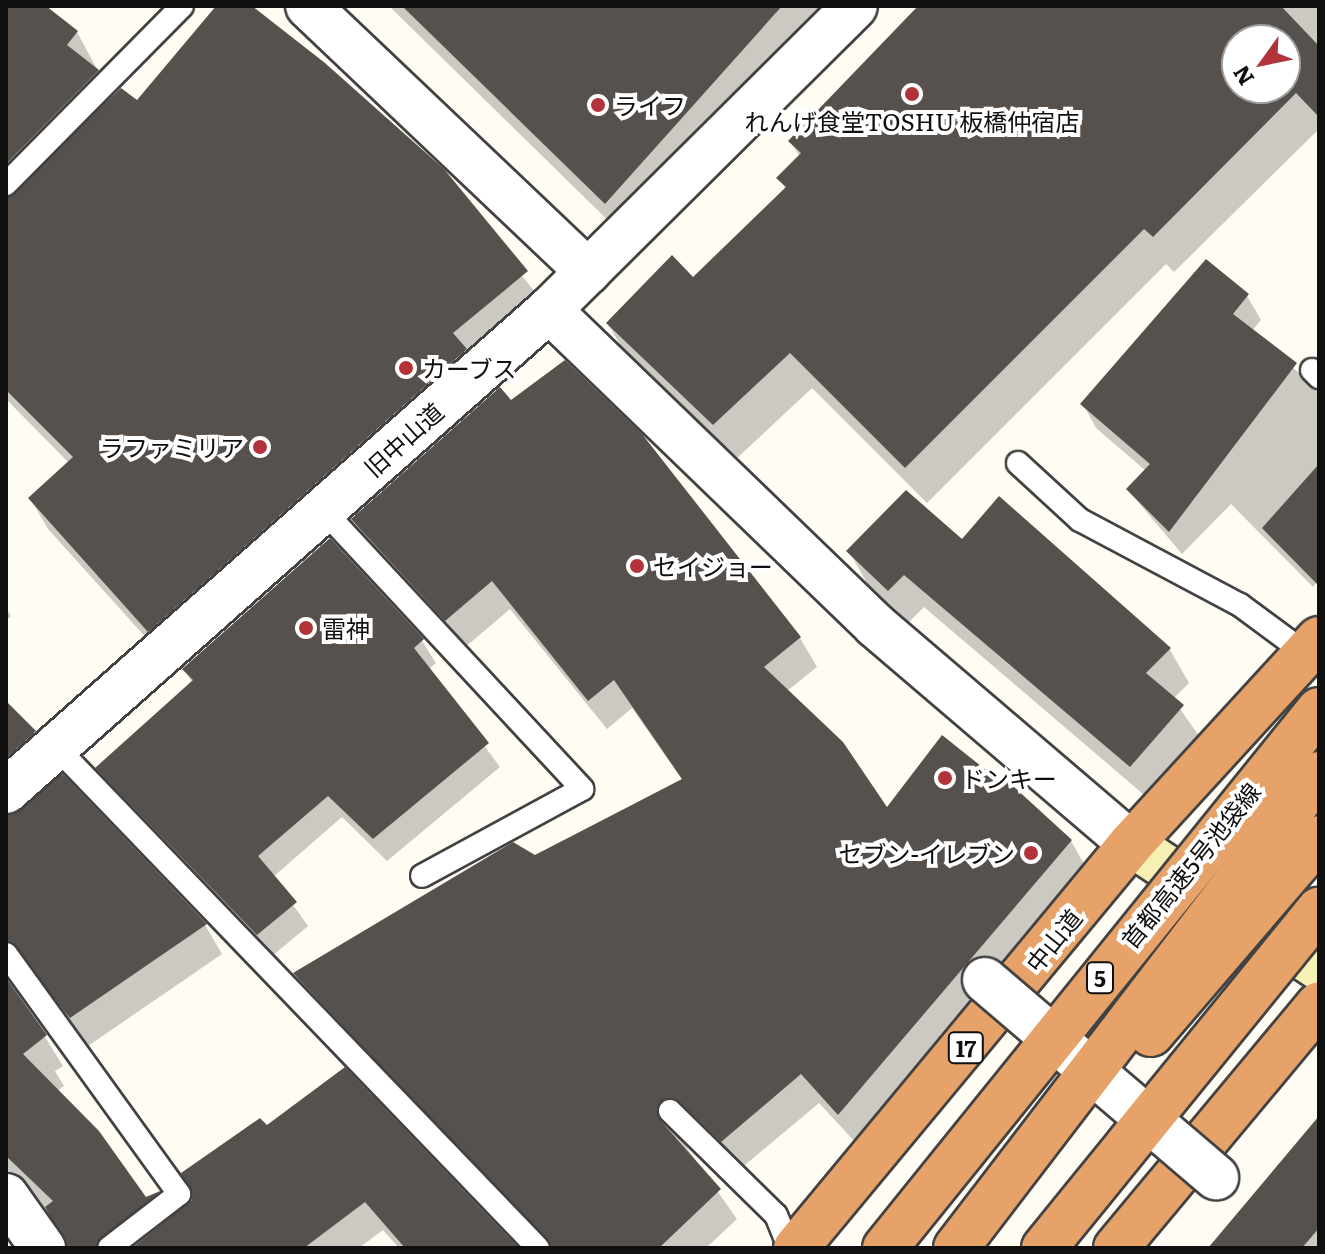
<!DOCTYPE html>
<html>
<head>
<meta charset="utf-8">
<style>
	body { margin:0 }
	#map { position:relative; width:1325px; height:1254px; overflow:hidden; background:#fefcf3; font-family:Literata,"Noto Sans JP",serif }
	div>[style] { position:absolute }
	[style*='--x'] { left:calc(var(--x)*1px); top:calc(var(--y)*1px); width:calc(var(--w)*1px); rotate:calc(var(--a)*1deg) }
	.shadow>* { inset:0; background:#0003 }
	.building>* { inset:0; background:#57514d }
	.roads { filter:drop-shadow(2px 0 #424242) drop-shadow(-2px 0 #424242) drop-shadow(0 2px #424242) drop-shadow(0 -2px #424242) }
	.lane>* { height:22px; margin:-11px; padding:0 11px; transform-origin:11px; border-radius:11px; background:#fff }
	.street>* { height:44px; margin:-22px; padding:0 22px; transform-origin:22px; border-radius:22px; background:#fff }
	.secondary>* { height:44px; margin:-22px; padding:0 22px; transform-origin:22px; border-radius:22px; background:#f7f0b4 }
	.highway>* { height:44px; margin:-22px; padding:0 22px; transform-origin:22px; border-radius:22px; background:#e6a268 }
	.bridges { filter:drop-shadow(2px 0 #424242) drop-shadow(-2px 0 #424242) drop-shadow(0 2px #424242) drop-shadow(0 -2px #424242) }
	.street-bridge>* { height:44px; margin:-22px; padding:0 22px; transform-origin:22px; border-radius:22px; background:#fff }
	.highway-bridge>* { height:44px; margin:-22px; padding:0 22px; transform-origin:22px; border-radius:22px; background:#e6a268 }
	.dots>* { width:22px; height:22px; translate:-50% -50%; box-sizing:border-box; border:4px solid #fff; border-radius:50% }
	span { translate:-50% -50%; white-space:nowrap; text-align:center; line-height:1.15; -webkit-text-stroke:8px #fff; paint-order:stroke }
	.shield-label span { padding:2px 6px; background:#fff; border:2px solid; border-radius:6px; -webkit-text-stroke-width:0 }
	.shield-label { font-size:22px; color:#0f0f0f; font-weight:700 }
	.poi-label { font-size:24px; color:#0f0f0f }
	.left { translate:0 -50%; text-align:left }
	.right { translate:-100% -50%; text-align:right }
	.street-label { font-size:24px; color:#0f0f0f }
	.frame { position:absolute; inset:0; border:8px solid #0f0f0f; pointer-events:none }
	.north { position:absolute; left:1221px; top:24px; width:80px; height:80px; box-sizing:border-box; background:#fff; border:2px solid #9f9f9f; border-radius:50%; rotate:237deg; font-size:22px; font-weight:700; line-height:32px; text-align:center; color:#0f0f0f }
	.north::after { content:''; display:block; margin:auto; width:28px; height:36px; background:#b2343a; clip-path:polygon(50% 0,100% 100%,50% 72%,0 100%) }
</style>
</head>
<body>
<div id="map">
	<div class="shadow">
		<div style="clip-path:polygon(219px 6px,248px 6px,417px 147px,544px 303px,167px 661px,48px 529px,30px 498px,69px 463px,6px 399px,6px 216px,27px 194px,6px 178px,6px 32px,77px 32px,113px 99px,137px 103px)"></div>
		<div style="clip-path:polygon(389px 6px,833px 6px,625px 237px)"></div>
		<div style="clip-path:polygon(evenodd,923px 6px,1319px 6px,1319px 129px,1174px 272px,1166px 264px,927px 503px,812px 388px,735px 460px,629px 360px,608px 324px,693px 280px,786px 190px,779px 178px,800px 157px,790px 141px,923px 6px,1237px 40px,1285px 40px,1285px 88px,1237px 88px,1237px 40px)"></div>
		<div style="clip-path:polygon(1247px 296px,1261px 320px,1252px 331px,1319px 391px,1319px 580px,1313px 587px,1231px 504px,1182px 554px,1128px 490px,1146px 471px,1096px 428px,1083px 404px)"></div>
		<div style="clip-path:polygon(510px 402px,800px 638px,817px 667px,787px 691px,887px 810px,1071px 841px,1088px 871px,856px 1143px,819px 1103px,739px 1170px,675px 1131px,737px 1219px,706px 1248px,548px 1248px,312px 1003px,296px 974px,683px 781px,632px 708px,607px 729px,510px 609px,463px 649px,370px 549px,353px 520px)"></div>
		<div style="clip-path:polygon(999px 499px,1170px 650px,1189px 683px,1173px 699px,1202px 740px,1150px 800px,924px 607px,908px 623px,868px 585px,849px 551px,962px 542px)"></div>
		<div style="clip-path:polygon(330px 541px,422px 641px,436px 663px,428px 670px,500px 767px,387px 861px,342px 817px,273px 877px,308px 926px,271px 957px,111px 791px,98px 768px,198px 692px,184px 669px)"></div>
		<div style="clip-path:polygon(6px 608px,11px 616px,6px 621px)"></div>
		<div style="clip-path:polygon(6px 704px,51px 762px,6px 805px)"></div>
		<div style="clip-path:polygon(63px 777px,205px 925px,222px 954px,88px 1046px,36px 974px,21px 969px,9px 979px,63px 1066px,55px 1071px,64px 1086px,57px 1091px,145px 1200px,159px 1194px,173px 1219px,267px 1128px,516px 1248px,399px 1248px,383px 1230px,359px 1248px,67px 1248px,45px 1210px,22px 1200px,6px 1210px,6px 815px)"></div>
		<div style="clip-path:polygon(1319px 1119px,1319px 1248px,1211px 1248px)"></div>
	</div>
	<div class="building">
		<div style="clip-path:polygon(6px 6px,46px 6px,78px 31px,67px 45px,99px 70px,6px 164px)"></div>
		<div style="clip-path:polygon(216px 6px,252px 6px,325px 63px,444px 169px,528px 271px,453px 333px,467px 349px,148px 632px,28px 498px,73px 457px,6px 390px,6px 198px,121px 88px,137px 100px)"></div>
		<div style="clip-path:polygon(402px 6px,782px 6px,605px 204px)"></div>
		<div style="clip-path:polygon(evenodd,918px 6px,1281px 6px,1319px 46px,1319px 117px,1296px 93px,1153px 237px,1144px 229px,905px 468px,790px 353px,713px 425px,606px 323px,672px 255px,693px 277px,786px 187px,776px 178px,801px 153px,788px 141px,918px 6px,1237px 40px,1285px 40px,1285px 88px,1237px 88px,1237px 40px)"></div>
		<div style="clip-path:polygon(1206px 259px,1249px 294px,1233px 314px,1297px 363px,1169px 532px,1126px 489px,1150px 464px,1080px 404px)"></div>
		<div style="clip-path:polygon(565px 360px,642px 434px,801px 637px,764px 667px,843px 742px,887px 807px,942px 735px,996px 778px,1000px 774px,1072px 840px,838px 1115px,801px 1074px,721px 1142px,679px 1101px,661px 1101px,660px 1120px,721px 1189px,659px 1248px,552px 1248px,293px 973px,513px 842px,535px 855px,682px 779px,614px 680px,588px 701px,492px 581px,445px 621px,351px 519px,500px 387px,511px 400px)"></div>
		<div style="clip-path:polygon(1319px 464px,1319px 586px,1262px 528px)"></div>
		<div style="clip-path:polygon(906px 490px,962px 539px,999px 496px,1171px 648px,1146px 673px,1184px 705px,1130px 767px,904px 575px,888px 591px,846px 551px)"></div>
		<div style="clip-path:polygon(330px 538px,424px 639px,414px 648px,489px 743px,373px 839px,328px 796px,258px 856px,297px 902px,257px 935px,95px 768px,193px 680px,182px 669px)"></div>
		<div style="clip-path:polygon(6px 701px,36px 731px,6px 758px)"></div>
		<div style="clip-path:polygon(63px 774px,207px 924px,70px 1018px,6px 940px,6px 815px)"></div>
		<div style="clip-path:polygon(6px 978px,47px 1035px,23px 1054px,99px 1131px,146px 1197px,160px 1191px,95px 1248px,68px 1248px,45px 1207px,53px 1201px,6px 1156px)"></div>
		<div style="clip-path:polygon(345px 1067px,519px 1248px,405px 1248px,365px 1202px,304px 1248px,132px 1248px,192px 1200px,181px 1173px,260px 1118px,267px 1125px)"></div>
		<div style="clip-path:polygon(1319px 1116px,1319px 1228px,1302px 1248px,1208px 1248px)"></div>
	</div>
	<div class="roads">
		<div class="lane">
			<div style="--x:6;--y:184;--w:250;--a:-45.3"></div>
			<div style="--x:1312;--y:370;--w:10;--a:45"></div>
			<div style="--x:1018;--y:463;--w:84;--a:42.6"></div>
			<div style="--x:1080;--y:520;--w:181;--a:28"></div>
			<div style="--x:1240;--y:605;--w:81;--a:36.4"></div>
			<div style="--x:323;--y:510;--w:381;--a:47.1"></div>
			<div style="--x:582;--y:789;--w:182;--a:151.5"></div>
			<div style="--x:56;--y:747;--w:695;--a:46.11"></div>
			<div style="--x:6;--y:954;--w:296;--a:54.2"></div>
			<div style="--x:179;--y:1194;--w:88;--a:142.4"></div>
			<div style="--x:670;--y:1111;--w:148;--a:44.5"></div>
			<div style="--x:776;--y:1215;--w:35;--a:68"></div>
		</div>
		<div class="street">
			<div style="--x:308;--y:6;--w:386;--a:43.5"></div>
			<div style="--x:549;--y:310;--w:453;--a:44"></div>
			<div style="--x:875;--y:625;--w:337;--a:40.5"></div>
			<div style="--x:6;--y:791;--w:725;--a:-41.54"></div>
			<div style="--x:549;--y:310;--w:431;--a:-44.8"></div>
			<div style="--x:6;--y:1196;--w:64;--a:54.6"></div>
		</div>
		<div class="secondary">
			<div style="--x:1131;--y:844;--w:225;--a:33.4"></div>
		</div>
		<div class="highway">
			<div style="--x:796;--y:1248;--w:525;--a:-50.33"></div>
			<div style="--x:1131;--y:844;--w:278;--a:-47.5"></div>
			<div style="--x:1116;--y:1248;--w:317;--a:-50.2"></div>
		</div>
	</div>
	<div class="bridges">
		<div class="street-bridge">
			<div style="--x:985;--y:980;--w:304;--a:40.5"></div>
		</div>
		<div class="highway-bridge">
			<div style="--x:1151;--y:1034;--w:258;--a:-49.4"></div>
			<div style="--x:885;--y:1248;--w:691;--a:-51.11"></div>
			<div style="--x:956;--y:1248;--w:597;--a:-52.55"></div>
			<div style="--x:1044;--y:1248;--w:436;--a:-50.9"></div>
		</div>
	</div>
	<div class="dots">
		<div style="left:912px;top:94px;background:#b2343a"></div>
		<div style="left:598px;top:105px;background:#b2343a"></div>
		<div style="left:406px;top:368px;background:#b2343a"></div>
		<div style="left:260px;top:447px;background:#b2343a"></div>
		<div style="left:637px;top:566px;background:#b2343a"></div>
		<div style="left:306px;top:628px;background:#b2343a"></div>
		<div style="left:945px;top:778px;background:#b2343a"></div>
		<div style="left:1031px;top:853px;background:#b2343a"></div>
	</div>
	<div class="shield-label">
		<span style="left:1100px;top:978px">5</span>
		<span style="left:966px;top:1048px">17</span>
	</div>
	<div class="poi-label">
		<span class="left" style="left:614px;top:105px">ライフ</span>
		<span style="left:912px;top:121px">れんげ食堂TOSHU 板橋仲宿店</span>
		<span class="left" style="left:422px;top:368px">カーブス</span>
		<span class="right" style="left:244px;top:447px">ラファミリア</span>
		<span class="left" style="left:653px;top:566px">セイジョー</span>
		<span class="left" style="left:322px;top:628px">雷神</span>
		<span class="left" style="left:961px;top:778px">ドンキー</span>
		<span class="right" style="left:1015px;top:853px">セブン-イレブン</span>
	</div>
	<div class="street-label">
		<span style="left:403px;top:439px;rotate:-42deg">旧中山道</span>
		<span style="left:1190px;top:865px;rotate:-51deg">首都高速5号池袋線</span>
		<span style="left:1053px;top:940px;rotate:-51deg">中山道</span>
	</div>
	<div class="frame"></div>
	<div class="north">N</div>
</div>
</body>
</html>
